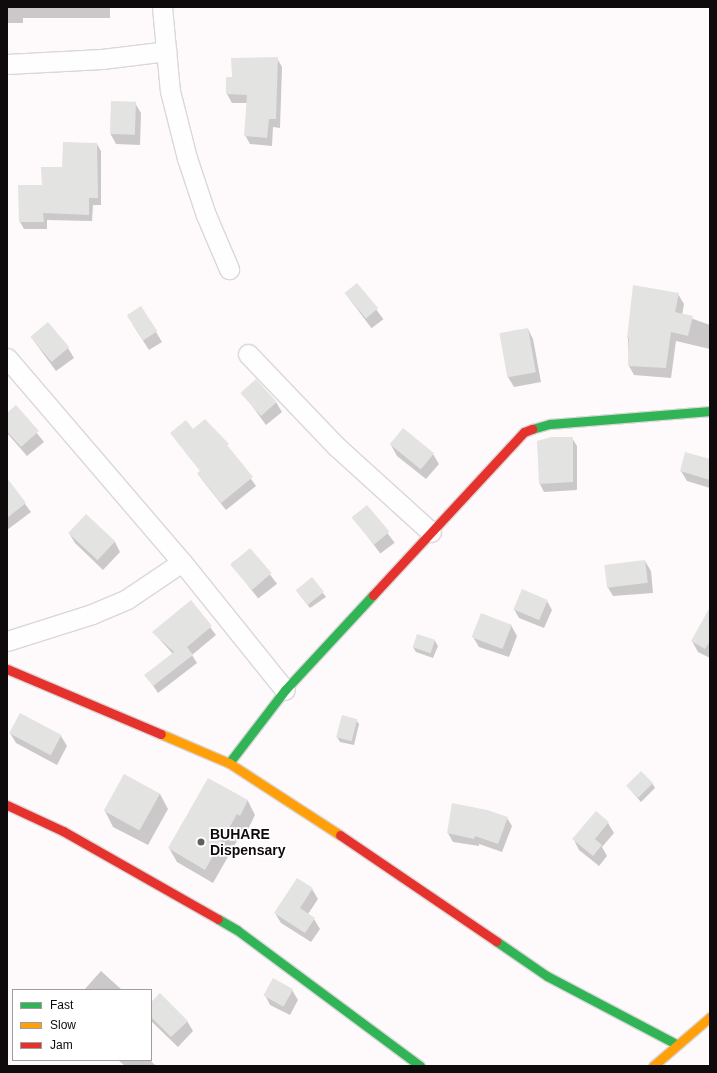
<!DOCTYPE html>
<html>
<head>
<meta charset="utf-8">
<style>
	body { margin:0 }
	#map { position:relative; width:717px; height:1073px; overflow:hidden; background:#fefafc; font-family:Helvetica,sans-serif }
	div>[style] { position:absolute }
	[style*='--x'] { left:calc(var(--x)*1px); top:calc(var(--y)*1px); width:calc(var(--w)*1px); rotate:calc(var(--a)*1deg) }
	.shadow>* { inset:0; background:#0003; transform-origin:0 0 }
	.building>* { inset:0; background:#e3e3e2; transform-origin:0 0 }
	.roads { filter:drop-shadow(1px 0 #dbd7d9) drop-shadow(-1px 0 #dbd7d9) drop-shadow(0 1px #dbd7d9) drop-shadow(0 -1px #dbd7d9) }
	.street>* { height:19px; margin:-9.5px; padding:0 9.5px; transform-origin:9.5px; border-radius:9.5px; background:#fffeff }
	.fast>* { height:9px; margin:-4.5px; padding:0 4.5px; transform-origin:4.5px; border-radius:4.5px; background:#30b455 }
	.slow>* { height:9px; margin:-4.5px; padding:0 4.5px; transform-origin:4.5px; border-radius:4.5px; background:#ff9f0a }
	.jam>* { height:9px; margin:-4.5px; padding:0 4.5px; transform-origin:4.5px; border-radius:4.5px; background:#e5322d }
	.dots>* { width:11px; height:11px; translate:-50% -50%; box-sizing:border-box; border:2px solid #fff; border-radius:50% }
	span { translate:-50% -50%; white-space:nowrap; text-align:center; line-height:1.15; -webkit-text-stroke:3.5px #fff; paint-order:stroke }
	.poi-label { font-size:14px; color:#0f0a0c; font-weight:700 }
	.left { translate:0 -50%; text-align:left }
	.frame { position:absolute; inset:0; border:8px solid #0f0a0c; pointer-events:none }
	.legend { position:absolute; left:12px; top:989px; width:140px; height:72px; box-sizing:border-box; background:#fff; border:1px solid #9f9d9e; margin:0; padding:5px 7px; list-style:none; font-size:12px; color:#0f0a0c }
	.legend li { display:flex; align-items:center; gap:8px; height:20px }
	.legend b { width:20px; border:1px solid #9f9d9e }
</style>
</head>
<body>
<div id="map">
	<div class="shadow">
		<div style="clip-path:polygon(7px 7px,110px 7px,110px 18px,23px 18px,23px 23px,7px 23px)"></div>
		<div style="clip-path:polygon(277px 58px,282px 67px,280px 128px,273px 127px,272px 146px,250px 144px,245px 135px,247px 103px,232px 103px,227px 94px,227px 78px,233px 78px)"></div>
		<div style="clip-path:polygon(135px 103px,141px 113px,140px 145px,116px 144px,110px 133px)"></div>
		<div style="clip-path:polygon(97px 144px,101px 151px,101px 205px,93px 205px,92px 221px,47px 220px,47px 229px,24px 229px,20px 222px,19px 186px,43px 186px)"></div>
		<div style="left:357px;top:284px;width:44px;height:15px;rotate:53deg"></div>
		<div style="clip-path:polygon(678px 294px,684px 304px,682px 315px,710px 325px,710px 349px,676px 341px,671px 378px,634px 375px,629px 366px,628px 338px)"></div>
		<div style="clip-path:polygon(141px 307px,162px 342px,149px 350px,133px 325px)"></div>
		<div style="clip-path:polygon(528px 329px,533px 339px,541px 382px,514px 387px,508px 377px,500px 334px)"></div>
		<div style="clip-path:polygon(31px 337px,68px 348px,74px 358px,56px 371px)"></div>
		<div style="clip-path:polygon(242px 392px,276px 402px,282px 412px,266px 425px)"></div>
		<div style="clip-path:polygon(16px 407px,44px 442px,27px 456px,7px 433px,7px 415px)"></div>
		<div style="clip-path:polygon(193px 430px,219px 434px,256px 486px,226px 510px,203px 481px,198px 474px,201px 472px,171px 433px)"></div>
		<div style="clip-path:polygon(572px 438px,577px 446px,577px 490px,544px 492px,540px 484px)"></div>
		<div style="clip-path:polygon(391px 445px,433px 454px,439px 464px,426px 479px,397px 456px)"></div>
		<div style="clip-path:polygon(710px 460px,710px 488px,687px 481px,681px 471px)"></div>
		<div style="clip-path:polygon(7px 480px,31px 512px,7px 530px)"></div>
		<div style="left:367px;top:506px;width:46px;height:18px;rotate:53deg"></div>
		<div style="clip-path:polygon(86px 515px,115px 542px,120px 552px,103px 570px,75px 543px,69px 533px)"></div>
		<div style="left:250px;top:549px;width:44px;height:24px;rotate:52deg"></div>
		<div style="clip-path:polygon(645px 561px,651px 571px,653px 593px,613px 596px,607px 586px)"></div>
		<div style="clip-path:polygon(323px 593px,326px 597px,310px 608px,299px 594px)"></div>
		<div style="clip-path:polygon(547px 601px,552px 610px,544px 628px,519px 618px,514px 609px)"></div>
		<div style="clip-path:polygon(191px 602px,216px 635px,192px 655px,197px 663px,158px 693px,146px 675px,173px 654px,153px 632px)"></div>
		<div style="clip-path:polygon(710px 621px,710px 658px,698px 652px,692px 641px)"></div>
		<div style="clip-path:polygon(511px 625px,517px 636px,509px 657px,479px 647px,473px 637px)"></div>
		<div style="clip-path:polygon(418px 635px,435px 641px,438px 646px,433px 658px,416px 652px,413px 647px)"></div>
		<div style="clip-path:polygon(356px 720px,359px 724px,354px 745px,340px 742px,337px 737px)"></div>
		<div style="clip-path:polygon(10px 733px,61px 736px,67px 746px,57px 765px,16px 743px)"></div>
		<div style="clip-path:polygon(125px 775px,160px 794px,168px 809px,148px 845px,113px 827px,105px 811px)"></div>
		<div style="clip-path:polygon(209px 780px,248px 801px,255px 815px,248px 829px,245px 827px,213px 883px,177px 862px,169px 848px)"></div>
		<div style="clip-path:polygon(652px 783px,655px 788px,641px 802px,627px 786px)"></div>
		<div style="clip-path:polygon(453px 804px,507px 818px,512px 826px,502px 852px,479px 844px,479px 846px,453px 842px,448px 833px)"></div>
		<div style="clip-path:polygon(596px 813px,608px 823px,614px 833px,602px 847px,607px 856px,599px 866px,579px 850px,574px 840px)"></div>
		<div style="clip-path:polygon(312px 889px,318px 899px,308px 914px,314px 919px,320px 929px,311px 942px,281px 923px,275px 913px)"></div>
		<div style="clip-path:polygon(101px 971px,122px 990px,84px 990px)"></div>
		<div style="clip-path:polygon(292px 990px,298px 1000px,290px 1015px,270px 1005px,265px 995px)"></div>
		<div style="clip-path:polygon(151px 1003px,187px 1021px,193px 1031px,178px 1047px,151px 1021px)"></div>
		<div style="clip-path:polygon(118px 1060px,150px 1060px,156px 1066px,125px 1066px)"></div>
	</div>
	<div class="building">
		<div style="clip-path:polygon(278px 57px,276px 119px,269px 119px,267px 138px,244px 136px,247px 95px,226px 94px,226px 77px,232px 77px,231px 58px)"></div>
		<div style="left:111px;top:101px;width:25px;height:33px;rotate:2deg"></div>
		<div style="clip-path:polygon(63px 142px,97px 143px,98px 198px,89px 198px,89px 215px,43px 213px,44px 222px,19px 222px,18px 185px,42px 185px,41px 167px,62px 167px)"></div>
		<div style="left:357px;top:283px;width:33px;height:16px;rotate:50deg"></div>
		<div style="clip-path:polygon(633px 285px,679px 293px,675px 312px,693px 316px,688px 336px,671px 332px,666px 368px,628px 366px,629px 338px,627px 338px)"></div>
		<div style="left:141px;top:306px;width:30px;height:17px;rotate:57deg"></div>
		<div style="left:48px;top:322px;width:33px;height:23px;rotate:50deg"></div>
		<div style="left:528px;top:328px;width:45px;height:29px;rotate:80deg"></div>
		<div style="left:256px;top:379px;width:31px;height:21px;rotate:48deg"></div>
		<div style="clip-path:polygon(16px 405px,39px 431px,21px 447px,7px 431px,7px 413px)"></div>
		<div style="clip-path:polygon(205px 419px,229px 444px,227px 445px,253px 477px,221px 503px,197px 473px,200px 471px,170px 433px,186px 420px,193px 429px)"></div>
		<div style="left:403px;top:428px;width:40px;height:21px;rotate:39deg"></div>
		<div style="clip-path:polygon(551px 437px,573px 437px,573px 482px,539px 484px,537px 441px)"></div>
		<div style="clip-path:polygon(685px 452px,710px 459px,710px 480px,680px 471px)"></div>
		<div style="clip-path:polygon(7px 478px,26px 503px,7px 518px)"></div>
		<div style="left:367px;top:505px;width:35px;height:20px;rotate:50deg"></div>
		<div style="left:86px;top:514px;width:40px;height:26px;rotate:43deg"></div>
		<div style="left:250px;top:548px;width:33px;height:26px;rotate:49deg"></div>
		<div style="left:645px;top:560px;width:23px;height:41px;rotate:83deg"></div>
		<div style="left:312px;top:577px;width:19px;height:21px;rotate:51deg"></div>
		<div style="left:522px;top:589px;width:28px;height:22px;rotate:23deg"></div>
		<div style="clip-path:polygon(191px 600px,212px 626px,187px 647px,193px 655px,153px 686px,144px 675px,174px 652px,152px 632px)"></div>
		<div style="clip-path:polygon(710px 607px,710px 641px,705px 649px,691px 641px)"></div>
		<div style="left:481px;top:613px;width:33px;height:26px;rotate:21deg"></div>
		<div style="left:417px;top:634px;width:19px;height:14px;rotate:18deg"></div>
		<div style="left:20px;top:713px;width:47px;height:23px;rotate:28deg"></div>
		<div style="left:342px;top:715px;width:16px;height:23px;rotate:15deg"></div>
		<div style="left:641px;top:771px;width:17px;height:21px;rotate:45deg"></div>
		<div style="left:124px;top:774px;width:41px;height:42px;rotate:29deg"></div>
		<div style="clip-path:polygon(208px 778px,248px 800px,240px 816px,237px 814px,205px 870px,168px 848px)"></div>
		<div style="clip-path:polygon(452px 803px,487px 810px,508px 817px,498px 844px,475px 836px,474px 839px,447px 833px)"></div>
		<div style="clip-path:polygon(596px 811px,609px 822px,595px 839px,602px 845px,593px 856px,572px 839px)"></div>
		<div style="clip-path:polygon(297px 878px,313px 888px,300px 908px,315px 918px,305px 933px,274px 913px)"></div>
		<div style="left:273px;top:978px;width:23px;height:20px;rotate:29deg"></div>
		<div style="clip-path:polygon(160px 993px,188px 1021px,171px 1037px,151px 1017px,151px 1002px)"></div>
	</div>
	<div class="roads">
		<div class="street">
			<div style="--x:162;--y:7;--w:84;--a:84.6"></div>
			<div style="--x:170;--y:91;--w:69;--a:75.8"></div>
			<div style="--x:187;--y:158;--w:60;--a:71.6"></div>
			<div style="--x:206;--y:215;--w:59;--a:66.9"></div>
			<div style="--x:7;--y:64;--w:95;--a:-3"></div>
			<div style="--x:102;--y:59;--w:65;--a:-7"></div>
			<div style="--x:248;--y:354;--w:127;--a:46.3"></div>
			<div style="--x:336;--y:446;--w:128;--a:42.2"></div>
			<div style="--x:7;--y:358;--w:269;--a:49.4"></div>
			<div style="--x:182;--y:562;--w:164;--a:51.2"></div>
			<div style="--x:7;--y:641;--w:89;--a:-17.6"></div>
			<div style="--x:92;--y:614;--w:38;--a:-23"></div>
			<div style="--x:127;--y:599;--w:66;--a:-33.9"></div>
		</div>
		<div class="fast">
			<div style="--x:532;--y:429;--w:19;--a:-16"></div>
			<div style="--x:550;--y:424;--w:161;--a:-4.6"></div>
			<div style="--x:229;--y:763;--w:92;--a:-52.5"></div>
			<div style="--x:285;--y:690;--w:129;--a:-47.2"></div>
			<div style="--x:218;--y:919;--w:22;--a:30"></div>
			<div style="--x:237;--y:930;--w:228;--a:36.6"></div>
			<div style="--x:496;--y:941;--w:62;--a:34.5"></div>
			<div style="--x:547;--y:976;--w:146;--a:27.8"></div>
		</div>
		<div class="slow">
			<div style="--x:161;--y:734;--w:74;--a:23.1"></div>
			<div style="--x:229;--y:763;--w:132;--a:33"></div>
			<div style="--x:653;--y:1066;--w:75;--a:-40.7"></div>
		</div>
		<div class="jam">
			<div style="--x:373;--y:595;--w:222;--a:-47.2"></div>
			<div style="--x:524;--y:432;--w:9;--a:-21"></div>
			<div style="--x:7;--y:669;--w:167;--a:22.9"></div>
			<div style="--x:7;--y:805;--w:62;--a:24.9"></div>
			<div style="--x:63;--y:831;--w:178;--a:29.6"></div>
			<div style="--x:340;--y:835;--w:189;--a:34.2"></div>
		</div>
	</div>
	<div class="dots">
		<div style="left:201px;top:842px;background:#635e60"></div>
	</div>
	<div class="poi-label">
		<span class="left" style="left:210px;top:842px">BUHARE<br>Dispensary</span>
	</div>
	<div class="frame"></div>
	<ul class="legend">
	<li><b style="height:5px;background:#30b455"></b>Fast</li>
	<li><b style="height:5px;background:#ff9f0a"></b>Slow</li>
	<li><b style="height:5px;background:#e5322d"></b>Jam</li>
	</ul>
</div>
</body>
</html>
